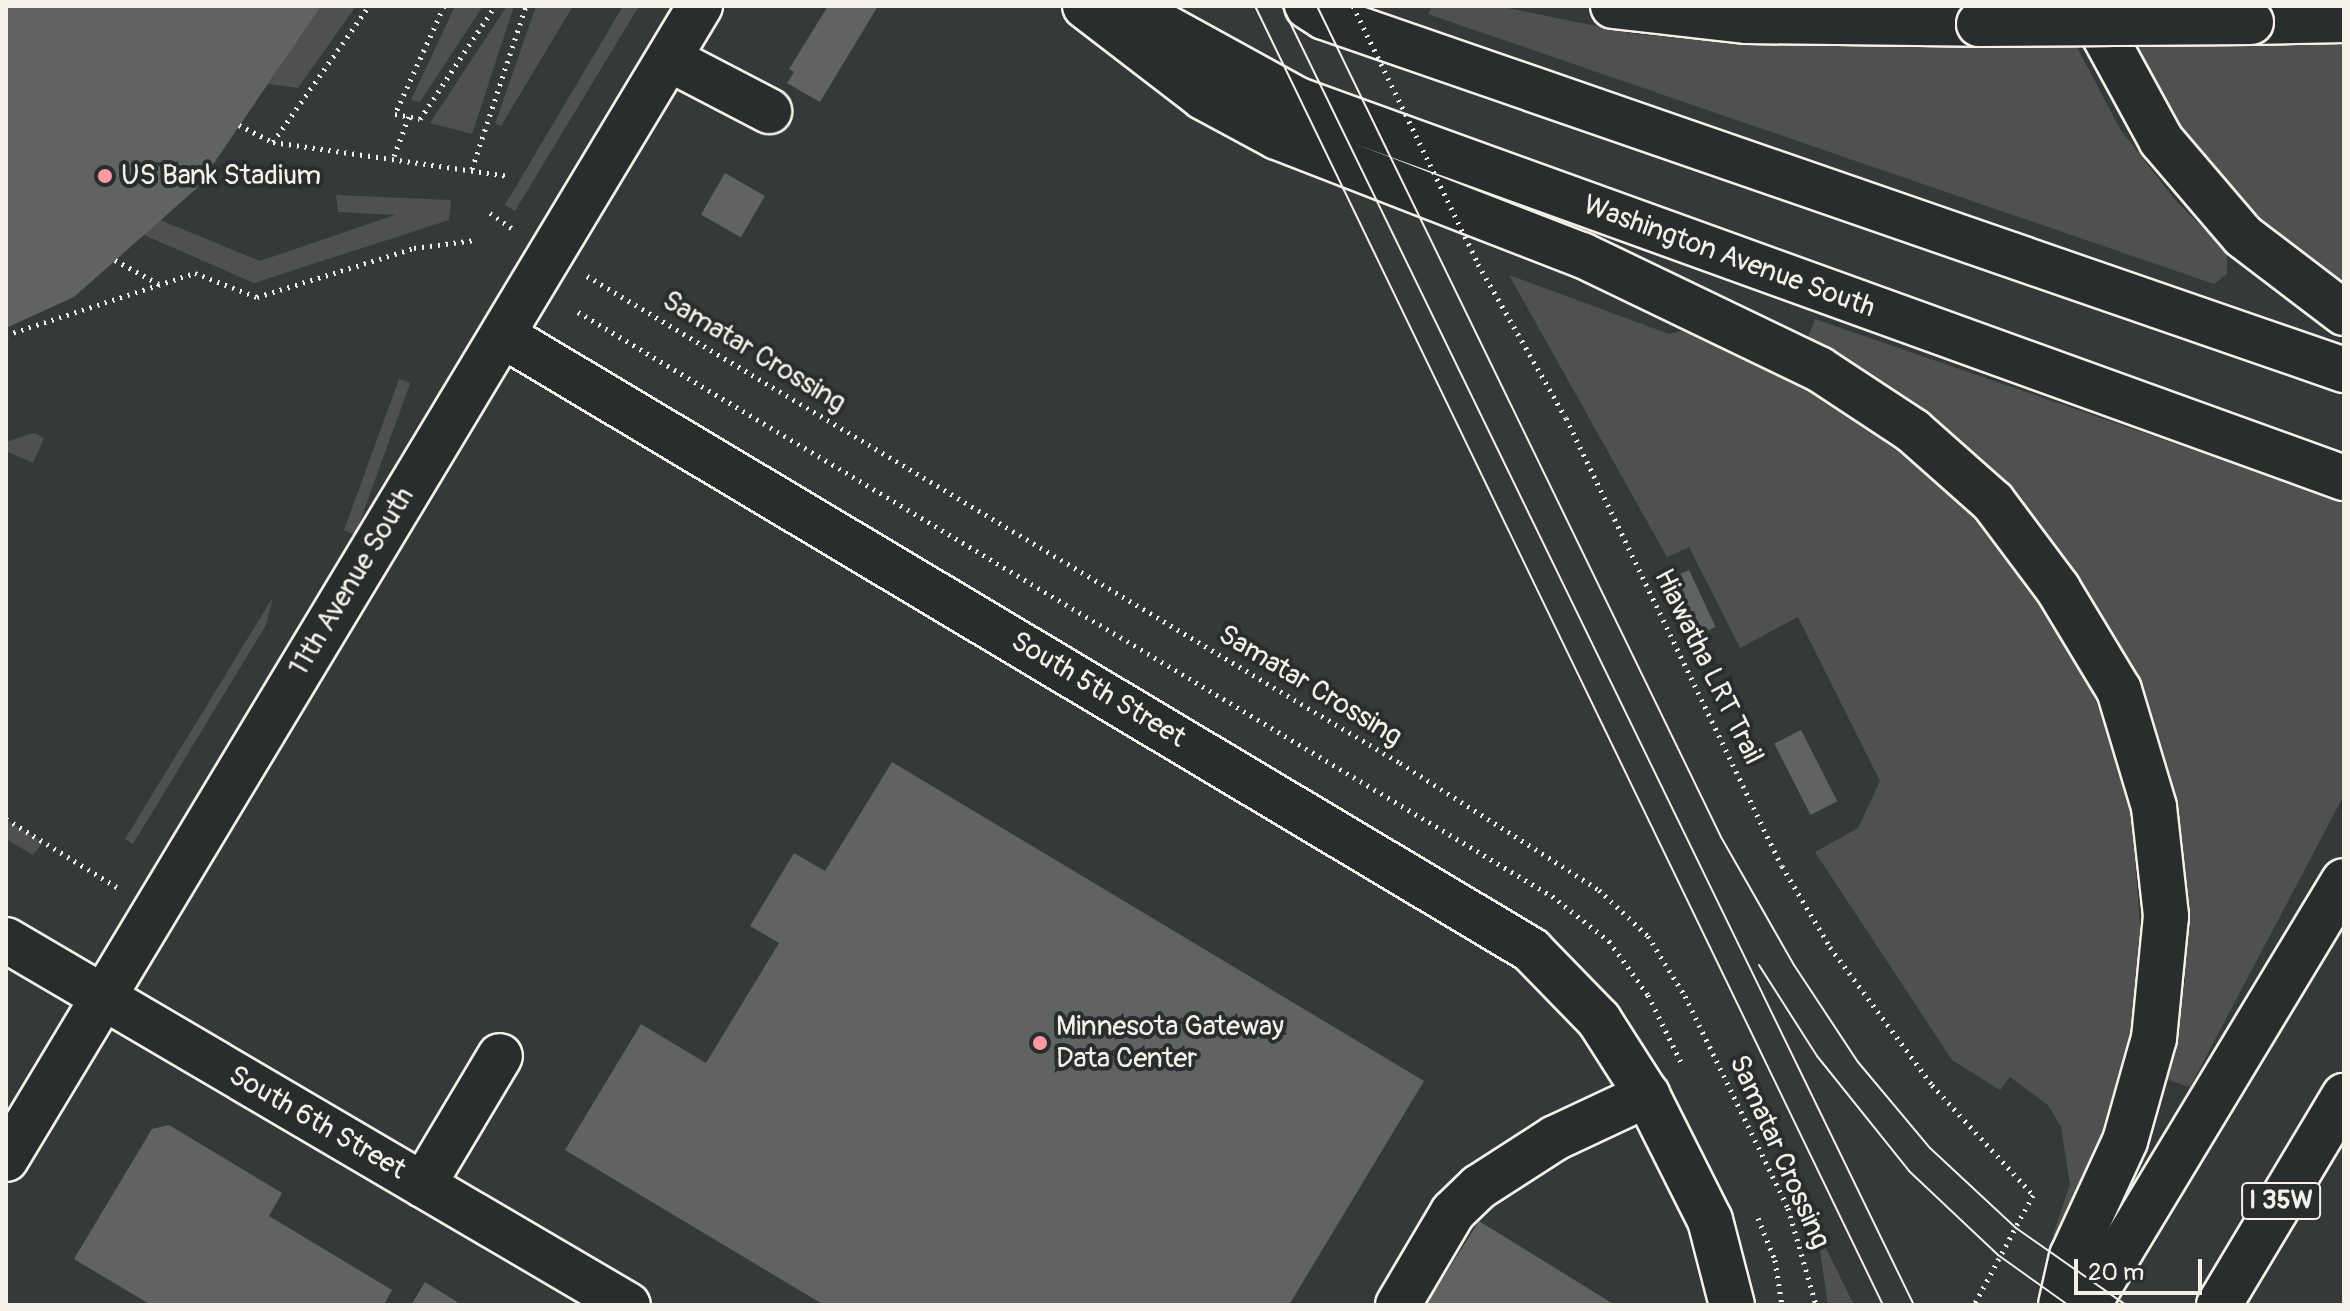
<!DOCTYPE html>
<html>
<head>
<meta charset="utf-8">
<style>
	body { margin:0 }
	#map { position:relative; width:2350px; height:1311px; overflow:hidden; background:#363939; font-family:Pangolin,sans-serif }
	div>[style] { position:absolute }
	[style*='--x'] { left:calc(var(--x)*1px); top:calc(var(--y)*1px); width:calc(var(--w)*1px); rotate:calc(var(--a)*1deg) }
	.green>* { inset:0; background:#4e514f; transform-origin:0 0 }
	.building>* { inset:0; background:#616362; transform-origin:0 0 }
	.path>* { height:5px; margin-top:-2.5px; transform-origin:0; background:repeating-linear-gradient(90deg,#f4f1e8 0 2px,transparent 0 8px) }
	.roads { filter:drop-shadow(2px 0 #f4f1e8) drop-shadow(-2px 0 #f4f1e8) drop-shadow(0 2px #f4f1e8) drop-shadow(0 -2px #f4f1e8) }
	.minor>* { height:44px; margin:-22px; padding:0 22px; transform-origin:22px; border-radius:22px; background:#2a2d2e }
	.major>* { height:44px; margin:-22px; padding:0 22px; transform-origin:22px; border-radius:22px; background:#2a2d2e }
	.highway>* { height:44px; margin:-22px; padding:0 22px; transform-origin:22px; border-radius:22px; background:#2a2d2e }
	.tram>* { height:2px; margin:-1px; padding:0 1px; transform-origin:1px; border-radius:1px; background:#f4f1e8 }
	.path-bridge>* { height:5px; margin-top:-2.5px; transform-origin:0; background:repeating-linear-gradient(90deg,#f4f1e8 0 2px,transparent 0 8px) }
	.bridges { filter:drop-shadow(2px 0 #f4f1e8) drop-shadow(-2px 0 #f4f1e8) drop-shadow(0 2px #f4f1e8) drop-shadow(0 -2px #f4f1e8) }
	.highway-bridge>* { height:44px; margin:-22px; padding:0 22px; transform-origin:22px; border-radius:22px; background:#2a2d2e }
	.dots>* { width:22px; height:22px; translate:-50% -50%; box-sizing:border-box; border:4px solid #2a2d2e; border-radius:50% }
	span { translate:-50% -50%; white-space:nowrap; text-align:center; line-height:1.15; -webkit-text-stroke:8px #2a2d2e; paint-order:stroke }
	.shield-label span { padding:2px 6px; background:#2a2d2e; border:2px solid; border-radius:6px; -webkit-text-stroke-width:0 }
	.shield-label { font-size:26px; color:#f4f1e8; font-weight:700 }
	.poi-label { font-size:28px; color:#f4f1e8 }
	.left { translate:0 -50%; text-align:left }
	.street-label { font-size:28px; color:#f4f1e8 }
	.frame { position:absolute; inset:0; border:8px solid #f4f1e8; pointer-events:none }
	.scale { position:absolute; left:2074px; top:1259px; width:128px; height:36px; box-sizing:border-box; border:4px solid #f4f1e8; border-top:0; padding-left:10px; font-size:24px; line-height:28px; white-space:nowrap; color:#f4f1e8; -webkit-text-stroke:6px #2a2d2e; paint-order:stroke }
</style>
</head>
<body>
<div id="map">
	<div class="green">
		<div style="clip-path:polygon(319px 6px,356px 6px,298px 88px,268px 84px)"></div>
		<div style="clip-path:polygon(455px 6px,483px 6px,420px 102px,411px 100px)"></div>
		<div style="clip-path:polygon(507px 6px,514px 6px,472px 134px,430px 123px)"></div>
		<div style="clip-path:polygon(536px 6px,573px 6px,501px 126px,495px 124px)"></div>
		<div style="clip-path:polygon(623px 6px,639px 6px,515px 211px,505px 205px)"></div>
		<div style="clip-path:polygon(1432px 6px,1498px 6px,1635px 34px,1760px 45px,2077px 47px,2120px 129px,2175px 200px,2227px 252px,2227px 274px,2214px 284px,1428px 14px)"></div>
		<div style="clip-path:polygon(2344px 40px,2344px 293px,2243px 216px,2187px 148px,2130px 44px)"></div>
		<div style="clip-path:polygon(336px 195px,451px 200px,449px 220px,254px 283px,144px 235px,160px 220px,260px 261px,395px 215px,338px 212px)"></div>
		<div style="clip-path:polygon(1509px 275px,1669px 334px,1689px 329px,1808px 385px,1899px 443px,1975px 514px,2067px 639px,2101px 713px,2131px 807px,2144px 978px,2138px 1047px,2071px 1244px,2053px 1235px,2070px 1184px,2061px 1127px,2048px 1105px,2010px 1077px,2000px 1090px,1952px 1060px,1815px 852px,1858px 828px,1880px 781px,1798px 617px,1740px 648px,1689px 547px,1667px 557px)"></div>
		<div style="clip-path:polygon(1815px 319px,2344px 502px,2344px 795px,2190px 1087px,2163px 1078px,2185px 981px,2180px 854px,2154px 730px,2102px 616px,2024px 510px,1806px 343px)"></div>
		<div style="left:399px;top:379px;width:12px;height:161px;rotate:20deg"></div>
		<div style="clip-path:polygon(34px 433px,44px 438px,33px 463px,6px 451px,6px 442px)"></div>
		<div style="clip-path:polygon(273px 597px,266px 625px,133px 844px,125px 839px)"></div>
		<div style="clip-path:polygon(6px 820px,43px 842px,33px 855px,6px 839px)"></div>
		<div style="clip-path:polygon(1817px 1230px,1854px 1305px,1828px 1305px)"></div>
	</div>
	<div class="building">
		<div style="clip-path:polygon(6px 6px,321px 6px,197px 188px,74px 297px,6px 328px)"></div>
		<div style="clip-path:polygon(828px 6px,878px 6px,820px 102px,787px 83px,794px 72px,789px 69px)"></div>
		<div style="left:725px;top:173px;width:46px;height:48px;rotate:30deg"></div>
		<div style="left:1689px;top:570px;width:63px;height:22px;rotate:65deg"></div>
		<div style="left:1801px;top:730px;width:80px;height:30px;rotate:63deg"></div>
		<div style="clip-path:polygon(892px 762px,1424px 1081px,1289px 1305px,824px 1305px,565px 1150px,641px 1024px,706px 1063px,779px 943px,750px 926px,794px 853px,825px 871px)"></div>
		<div style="clip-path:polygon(169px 1125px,282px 1193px,269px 1216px,392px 1290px,384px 1305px,151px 1305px,74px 1259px,152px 1129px)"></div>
		<div style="clip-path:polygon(1479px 1221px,1615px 1305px,1426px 1305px)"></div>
		<div style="clip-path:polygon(425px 1282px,462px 1305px,411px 1305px)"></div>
	</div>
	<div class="path">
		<div style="--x:444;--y:6;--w:119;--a:114.4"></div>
		<div style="--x:395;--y:114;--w:25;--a:11"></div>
		<div style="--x:420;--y:119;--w:136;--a:-56.4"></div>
		<div style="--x:239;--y:125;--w:38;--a:27"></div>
		<div style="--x:273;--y:142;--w:166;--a:-54.8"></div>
		<div style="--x:273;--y:142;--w:238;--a:8.2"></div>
		<div style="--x:394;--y:156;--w:43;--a:-69.4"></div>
		<div style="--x:472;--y:169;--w:172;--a:-71.7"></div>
		<div style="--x:490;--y:213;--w:29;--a:35"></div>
		<div style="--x:115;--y:260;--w:50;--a:28.6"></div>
		<div style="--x:1478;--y:264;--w:177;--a:60.3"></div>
		<div style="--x:1566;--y:418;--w:497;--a:64.3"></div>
		<div style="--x:1782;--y:866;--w:94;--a:59.3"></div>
		<div style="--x:1830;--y:947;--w:172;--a:53.5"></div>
		<div style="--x:1932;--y:1085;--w:149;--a:47.4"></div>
		<div style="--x:2033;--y:1195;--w:125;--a:118.2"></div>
		<div style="--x:587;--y:276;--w:948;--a:30.92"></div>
		<div style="--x:1400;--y:763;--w:236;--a:32.5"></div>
		<div style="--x:1599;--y:890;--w:67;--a:43.2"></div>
		<div style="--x:1648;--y:936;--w:70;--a:58.3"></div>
		<div style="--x:1685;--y:996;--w:236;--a:64.1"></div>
		<div style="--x:1788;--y:1208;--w:101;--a:73.9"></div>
		<div style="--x:578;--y:312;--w:1136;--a:30.95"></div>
		<div style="--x:1552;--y:896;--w:73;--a:38.3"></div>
		<div style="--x:1609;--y:941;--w:67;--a:54.2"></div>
		<div style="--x:1648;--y:995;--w:75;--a:63.8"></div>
		<div style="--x:6;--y:335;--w:199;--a:-18.2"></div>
		<div style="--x:195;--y:273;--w:66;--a:21.2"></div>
		<div style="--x:257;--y:297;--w:164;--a:-17.3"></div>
		<div style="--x:414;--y:248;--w:62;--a:-7.5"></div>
		<div style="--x:6;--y:819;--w:132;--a:31.6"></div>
		<div style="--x:1758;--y:1218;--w:45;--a:68"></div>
		<div style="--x:1775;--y:1260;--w:46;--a:81.2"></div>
	</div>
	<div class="roads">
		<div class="minor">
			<div style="--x:669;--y:59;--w:113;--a:27.5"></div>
			<div style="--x:504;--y:336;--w:1197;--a:30.87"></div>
			<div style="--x:1531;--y:950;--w:98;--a:45.8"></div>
			<div style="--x:1599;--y:1020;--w:89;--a:57.4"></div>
			<div style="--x:1647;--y:1095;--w:140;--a:63.3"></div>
			<div style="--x:1710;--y:1220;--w:88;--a:75.5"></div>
			<div style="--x:6;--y:1159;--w:1346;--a:-58.96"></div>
			<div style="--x:423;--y:1185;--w:150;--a:-59.2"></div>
			<div style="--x:1398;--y:1305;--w:108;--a:-59.4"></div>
			<div style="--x:1453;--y:1212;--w:36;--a:-44"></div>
			<div style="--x:1479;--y:1187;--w:90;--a:-32.8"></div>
			<div style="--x:1555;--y:1138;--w:102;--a:-25.1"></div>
		</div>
		<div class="major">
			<div style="--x:1127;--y:6;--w:195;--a:28.8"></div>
			<div style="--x:1298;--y:100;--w:1112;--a:19.87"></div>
			<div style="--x:1307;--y:6;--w:20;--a:33"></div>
			<div style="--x:1324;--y:17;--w:1079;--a:19.09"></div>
			<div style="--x:6;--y:940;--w:721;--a:30.41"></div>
		</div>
		<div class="highway">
			<div style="--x:1085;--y:6;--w:149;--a:37.6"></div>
			<div style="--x:1203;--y:97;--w:84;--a:28.4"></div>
			<div style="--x:1277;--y:137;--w:327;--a:21.2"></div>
			<div style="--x:1582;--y:255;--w:263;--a:25.7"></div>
			<div style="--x:1819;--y:369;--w:113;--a:33.4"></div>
			<div style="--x:1913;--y:431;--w:107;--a:41.6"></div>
			<div style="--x:1993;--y:502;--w:109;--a:53.2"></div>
			<div style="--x:2058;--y:589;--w:118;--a:58.9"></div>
			<div style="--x:2119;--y:690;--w:122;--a:73.3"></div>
			<div style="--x:2154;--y:807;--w:110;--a:83.7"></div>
			<div style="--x:2166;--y:916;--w:123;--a:95.6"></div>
			<div style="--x:2154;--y:1038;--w:107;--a:105.7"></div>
			<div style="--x:2125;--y:1141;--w:127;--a:114.7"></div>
			<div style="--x:2072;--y:1256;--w:50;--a:102.7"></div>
			<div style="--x:1613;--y:6;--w:135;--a:6.4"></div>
			<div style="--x:1747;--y:21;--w:232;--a:0.7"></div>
			<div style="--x:2088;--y:6;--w:153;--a:61.4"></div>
			<div style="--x:2161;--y:140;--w:126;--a:49.5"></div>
			<div style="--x:2243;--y:236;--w:127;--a:37.3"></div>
			<div style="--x:2251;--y:22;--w:93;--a:-1.2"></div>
			<div style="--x:2088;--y:1305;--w:495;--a:-58.9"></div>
			<div style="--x:2219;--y:1305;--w:244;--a:-59.1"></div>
		</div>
	</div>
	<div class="tram">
		<div style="--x:1255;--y:6;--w:1443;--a:64.2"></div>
		<div style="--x:1282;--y:6;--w:1445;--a:64.06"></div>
		<div style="--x:1317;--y:6;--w:924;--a:64.07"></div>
		<div style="--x:1721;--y:837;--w:147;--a:60.3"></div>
		<div style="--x:1794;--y:965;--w:116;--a:56.6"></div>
		<div style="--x:1858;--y:1062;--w:112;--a:50.1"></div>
		<div style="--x:1930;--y:1148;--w:117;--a:42.9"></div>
		<div style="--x:2016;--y:1228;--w:134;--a:35"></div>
		<div style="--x:1759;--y:965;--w:108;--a:57.5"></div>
		<div style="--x:1817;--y:1056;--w:147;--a:51.3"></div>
		<div style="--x:1909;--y:1171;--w:122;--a:43.3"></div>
		<div style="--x:1998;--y:1255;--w:86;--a:35.5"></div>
	</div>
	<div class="path-bridge">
		<div style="--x:1353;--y:6;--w:286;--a:64.1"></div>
	</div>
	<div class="bridges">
		<div class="highway-bridge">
			<div style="--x:1979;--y:24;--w:272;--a:-0.4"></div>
		</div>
	</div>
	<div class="dots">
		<div style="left:105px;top:176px;background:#ff9aa2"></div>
		<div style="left:1040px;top:1043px;background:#ff9aa2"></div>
	</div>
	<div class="shield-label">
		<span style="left:2281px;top:1201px">I 35W</span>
	</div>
	<div class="poi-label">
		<span class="left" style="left:121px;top:176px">US Bank Stadium</span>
		<span class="left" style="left:1056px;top:1043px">Minnesota Gateway<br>Data Center</span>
	</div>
	<div class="street-label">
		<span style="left:1729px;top:257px;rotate:20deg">Washington Avenue South</span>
		<span style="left:754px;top:352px;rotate:31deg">Samatar Crossing</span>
		<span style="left:352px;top:582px;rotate:-59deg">11th Avenue South</span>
		<span style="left:1708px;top:667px;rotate:64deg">Hiawatha LRT Trail</span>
		<span style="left:1310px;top:686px;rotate:31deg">Samatar Crossing</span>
		<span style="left:1098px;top:690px;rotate:31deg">South 5th Street</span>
		<span style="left:317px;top:1123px;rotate:30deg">South 6th Street</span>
		<span style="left:1779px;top:1152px;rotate:66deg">Samatar Crossing</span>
	</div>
	<div class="frame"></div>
	<div class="scale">20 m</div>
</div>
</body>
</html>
